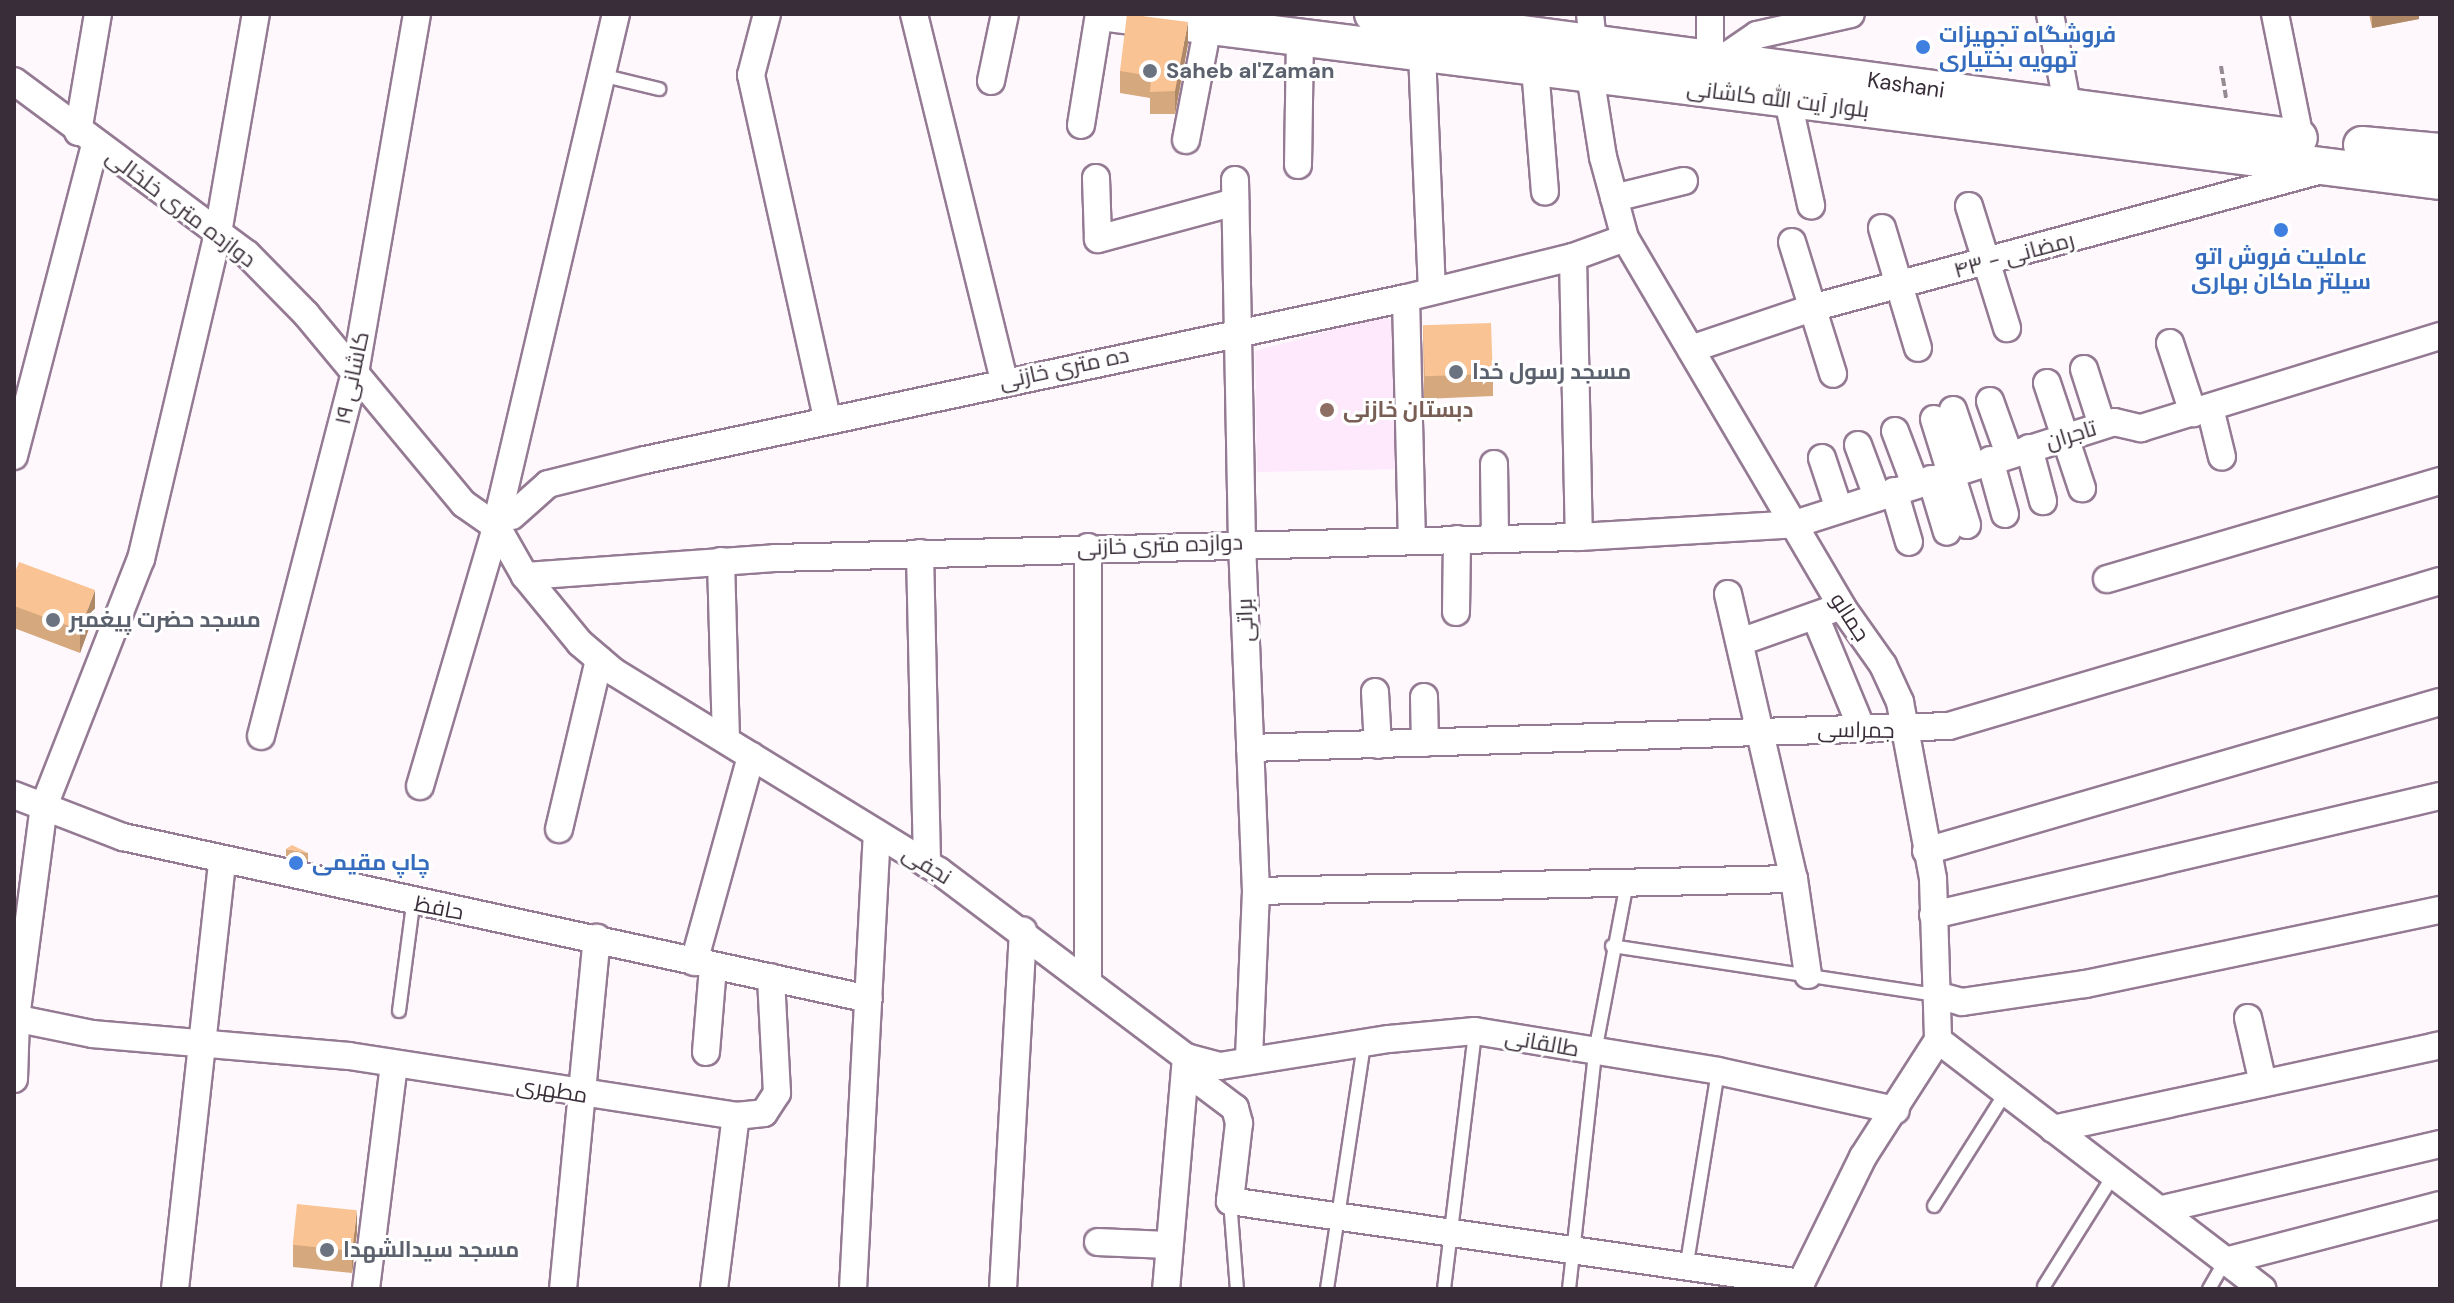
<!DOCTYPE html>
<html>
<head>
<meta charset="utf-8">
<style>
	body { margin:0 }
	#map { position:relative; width:2454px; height:1303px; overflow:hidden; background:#fef8fd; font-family:"DM Sans",Cairo,sans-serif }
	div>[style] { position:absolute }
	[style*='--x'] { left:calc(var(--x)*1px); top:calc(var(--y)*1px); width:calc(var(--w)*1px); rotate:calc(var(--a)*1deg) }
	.built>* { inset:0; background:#fde8fc }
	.path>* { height:4px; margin-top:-2px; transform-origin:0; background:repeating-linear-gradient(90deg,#948b93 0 8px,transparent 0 12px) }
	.roads { filter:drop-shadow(2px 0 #947a93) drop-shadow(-2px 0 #947a93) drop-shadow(0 2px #947a93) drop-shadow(0 -2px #947a93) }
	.lane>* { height:12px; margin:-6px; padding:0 6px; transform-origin:6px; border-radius:6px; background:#fff }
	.street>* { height:26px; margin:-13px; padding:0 13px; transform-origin:13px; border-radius:13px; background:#fff }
	.secondary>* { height:36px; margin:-18px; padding:0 18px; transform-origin:18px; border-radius:18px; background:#fff }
	.wall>* { inset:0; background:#d6a87e }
	.shaded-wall>* { inset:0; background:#ae8867 }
	.building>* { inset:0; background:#f9c393; transform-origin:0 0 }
	.dots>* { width:22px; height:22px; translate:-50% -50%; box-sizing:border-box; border:4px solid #fff; border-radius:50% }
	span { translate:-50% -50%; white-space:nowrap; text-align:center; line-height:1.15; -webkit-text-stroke:6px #fff; paint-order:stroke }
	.shop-label { font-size:22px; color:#366cbe; font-weight:700 }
	.left { translate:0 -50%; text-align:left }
	.worship-label { font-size:22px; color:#5b616d; font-weight:700 }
	.street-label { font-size:22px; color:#382d38 }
	.education-label { font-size:22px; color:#785e54; font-weight:700 }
	.frame { position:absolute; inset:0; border:16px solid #382d38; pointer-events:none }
</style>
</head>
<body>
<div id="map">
	<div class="built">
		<div style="clip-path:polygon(1383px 316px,1396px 323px,1400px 469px,1257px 472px,1255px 351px)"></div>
	</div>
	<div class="path">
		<div style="--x:2221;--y:66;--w:33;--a:81"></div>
	</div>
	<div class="roads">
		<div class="lane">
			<div style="--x:601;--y:75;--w:60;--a:13.6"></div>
			<div style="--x:1612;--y:946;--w:329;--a:8.6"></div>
			<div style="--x:399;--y:1011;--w:108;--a:-82.5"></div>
			<div style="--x:1230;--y:1201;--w:88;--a:85.5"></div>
			<div style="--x:1934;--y:1206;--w:135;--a:-57.7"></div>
			<div style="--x:1686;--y:1269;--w:201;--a:-80.8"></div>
			<div style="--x:2044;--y:1286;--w:133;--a:-57.9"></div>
			<div style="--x:1327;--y:1289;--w:249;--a:-81.4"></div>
			<div style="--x:1444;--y:1289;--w:260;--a:-83.1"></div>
			<div style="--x:1569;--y:1289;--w:238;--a:-83.7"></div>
			<div style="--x:1595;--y:1052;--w:173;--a:-79.3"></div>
			<div style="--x:2209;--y:1289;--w:32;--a:-60"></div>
		</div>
		<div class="street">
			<div style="--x:767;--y:14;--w:63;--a:104.7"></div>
			<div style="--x:751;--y:75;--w:351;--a:77.5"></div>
			<div style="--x:914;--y:14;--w:378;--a:76.2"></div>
			<div style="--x:1590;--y:14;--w:30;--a:84"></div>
			<div style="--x:1710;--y:14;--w:44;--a:90"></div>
			<div style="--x:2050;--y:14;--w:96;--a:79.2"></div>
			<div style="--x:2275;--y:14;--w:126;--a:78.6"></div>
			<div style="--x:1422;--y:53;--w:238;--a:87.6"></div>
			<div style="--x:1722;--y:59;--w:42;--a:-34.4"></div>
			<div style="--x:1757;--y:35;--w:96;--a:-12.6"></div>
			<div style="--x:1535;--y:68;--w:124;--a:85.4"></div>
			<div style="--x:1590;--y:75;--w:83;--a:81"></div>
			<div style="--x:1603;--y:157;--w:84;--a:74.8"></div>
			<div style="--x:1625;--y:238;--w:428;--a:59.5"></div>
			<div style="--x:1842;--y:607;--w:71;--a:54.7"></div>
			<div style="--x:1883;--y:665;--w:41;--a:65.3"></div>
			<div style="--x:1900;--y:702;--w:180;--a:79.4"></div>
			<div style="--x:1933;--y:879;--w:161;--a:88.2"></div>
			<div style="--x:1938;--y:1040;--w:139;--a:122.7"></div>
			<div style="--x:1863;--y:1157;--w:147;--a:116.2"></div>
			<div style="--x:14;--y:81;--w:290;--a:36.6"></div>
			<div style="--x:247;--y:254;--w:84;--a:45.5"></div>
			<div style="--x:306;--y:314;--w:247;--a:50.3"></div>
			<div style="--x:464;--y:504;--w:38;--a:35"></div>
			<div style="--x:991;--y:81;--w:68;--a:-78.2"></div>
			<div style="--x:1788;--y:101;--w:107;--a:77.5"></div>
			<div style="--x:1081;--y:125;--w:112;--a:-80.8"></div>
			<div style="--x:78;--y:132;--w:120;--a:-80.4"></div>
			<div style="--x:1186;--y:140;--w:116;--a:-79.1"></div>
			<div style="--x:1298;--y:165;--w:127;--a:-89.1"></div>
			<div style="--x:1096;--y:178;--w:61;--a:88.1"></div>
			<div style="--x:1098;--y:239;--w:142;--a:-15.1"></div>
			<div style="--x:1235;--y:180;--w:363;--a:88.9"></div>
			<div style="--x:1242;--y:543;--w:348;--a:87.7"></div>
			<div style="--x:1256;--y:891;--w:168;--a:92.4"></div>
			<div style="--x:1614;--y:198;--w:72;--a:-13.7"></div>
			<div style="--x:1969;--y:206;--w:128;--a:72.7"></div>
			<div style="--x:1882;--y:228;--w:125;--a:73.3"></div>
			<div style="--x:1792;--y:242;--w:138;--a:72.7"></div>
			<div style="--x:1573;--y:257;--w:280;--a:88.8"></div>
			<div style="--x:1406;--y:298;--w:242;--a:88.6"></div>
			<div style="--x:2170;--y:343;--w:74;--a:71.8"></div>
			<div style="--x:1691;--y:349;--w:128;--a:-18.7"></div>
			<div style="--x:1812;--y:308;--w:524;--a:-15.15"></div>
			<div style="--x:2084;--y:369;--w:59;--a:72.2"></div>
			<div style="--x:2047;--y:383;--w:111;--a:71.6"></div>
			<div style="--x:1990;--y:401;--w:56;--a:70.3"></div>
			<div style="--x:2210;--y:408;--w:50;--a:76.2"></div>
			<div style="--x:1953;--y:410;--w:59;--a:71.3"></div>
			<div style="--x:1934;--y:419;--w:111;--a:72.7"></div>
			<div style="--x:1895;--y:431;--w:57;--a:69.3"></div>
			<div style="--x:1858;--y:445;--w:54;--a:69.6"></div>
			<div style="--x:2029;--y:448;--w:55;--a:75.2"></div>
			<div style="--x:14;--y:456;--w:322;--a:-75.4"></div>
			<div style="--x:1822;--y:458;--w:54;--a:71.6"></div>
			<div style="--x:1990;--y:460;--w:56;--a:74.5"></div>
			<div style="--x:1494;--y:464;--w:75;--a:89.2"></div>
			<div style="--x:1931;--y:479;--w:55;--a:73.2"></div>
			<div style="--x:1894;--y:491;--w:53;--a:73.6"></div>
			<div style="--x:499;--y:512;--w:512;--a:-76.78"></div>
			<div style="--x:512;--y:516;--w:48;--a:-41.6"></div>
			<div style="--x:548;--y:484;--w:100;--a:-13.9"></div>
			<div style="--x:645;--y:460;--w:778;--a:-12.02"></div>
			<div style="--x:1406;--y:298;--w:172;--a:-13.8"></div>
			<div style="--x:1573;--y:257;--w:55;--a:-20.1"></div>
			<div style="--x:497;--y:527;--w:56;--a:60.3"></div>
			<div style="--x:525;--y:576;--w:87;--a:50.6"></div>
			<div style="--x:580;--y:643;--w:45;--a:40.5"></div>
			<div style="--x:614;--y:672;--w:381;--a:31.5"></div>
			<div style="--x:939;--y:871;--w:309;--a:37"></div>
			<div style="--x:1186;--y:1057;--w:233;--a:94.9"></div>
			<div style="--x:920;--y:553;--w:311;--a:88.7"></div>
			<div style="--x:721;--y:561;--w:176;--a:88.4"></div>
			<div style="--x:525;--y:576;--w:251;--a:-4.1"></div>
			<div style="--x:775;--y:558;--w:804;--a:-1.5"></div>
			<div style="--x:1579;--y:537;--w:216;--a:-3.4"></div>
			<div style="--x:1795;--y:524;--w:335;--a:-17.7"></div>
			<div style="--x:2114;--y:422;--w:28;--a:13"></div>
			<div style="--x:2141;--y:428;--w:313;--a:-17.1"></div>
			<div style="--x:2107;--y:579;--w:347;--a:-16.4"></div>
			<div style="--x:1728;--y:594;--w:293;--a:77"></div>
			<div style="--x:1794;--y:879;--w:97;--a:81.7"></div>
			<div style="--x:1456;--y:612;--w:73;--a:-89.2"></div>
			<div style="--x:1815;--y:616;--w:122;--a:67.4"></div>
			<div style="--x:1740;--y:642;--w:96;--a:-19.4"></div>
			<div style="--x:1375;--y:692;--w:53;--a:86.8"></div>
			<div style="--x:1424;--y:697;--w:46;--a:88.8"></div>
			<div style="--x:261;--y:736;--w:375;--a:-75.5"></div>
			<div style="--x:355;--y:373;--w:364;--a:-80.2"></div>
			<div style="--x:1250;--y:748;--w:699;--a:-1.8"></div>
			<div style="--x:1949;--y:726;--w:512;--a:-16.45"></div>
			<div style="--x:420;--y:786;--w:270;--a:-73.6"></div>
			<div style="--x:14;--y:795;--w:117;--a:21.1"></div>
			<div style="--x:123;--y:837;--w:763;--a:12.25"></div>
			<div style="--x:559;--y:829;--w:174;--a:-76.7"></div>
			<div style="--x:1926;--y:851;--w:535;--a:-16.17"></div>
			<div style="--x:1256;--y:891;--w:538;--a:-1.28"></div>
			<div style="--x:1933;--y:915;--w:521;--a:-13.21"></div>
			<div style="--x:694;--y:962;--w:214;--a:-74.5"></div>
			<div style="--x:1088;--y:982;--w:435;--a:-90"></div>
			<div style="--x:1940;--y:996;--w:23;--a:15"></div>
			<div style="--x:1962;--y:1002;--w:124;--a:-8.3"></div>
			<div style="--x:2085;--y:984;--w:363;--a:-11.8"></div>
			<div style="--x:14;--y:1018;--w:80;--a:11.6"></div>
			<div style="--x:92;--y:1034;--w:258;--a:4.9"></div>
			<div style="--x:349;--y:1056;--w:392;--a:8.8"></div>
			<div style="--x:736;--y:1116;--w:28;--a:-6"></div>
			<div style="--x:764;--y:1113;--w:24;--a:-57"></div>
			<div style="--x:777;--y:1093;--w:116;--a:-93"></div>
			<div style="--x:2248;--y:1018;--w:67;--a:77"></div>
			<div style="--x:1938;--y:1040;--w:409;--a:37.5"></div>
			<div style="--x:706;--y:1052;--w:86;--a:-85.3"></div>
			<div style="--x:1186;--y:1057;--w:32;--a:58"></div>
			<div style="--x:1203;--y:1084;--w:40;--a:37"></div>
			<div style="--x:1235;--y:1108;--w:16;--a:75"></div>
			<div style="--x:1239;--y:1123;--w:79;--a:96.6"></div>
			<div style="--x:1230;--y:1201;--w:577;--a:8.17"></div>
			<div style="--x:1186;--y:1057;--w:35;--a:15"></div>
			<div style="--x:1220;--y:1066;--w:171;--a:-9.1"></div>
			<div style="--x:1389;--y:1039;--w:86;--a:-5.3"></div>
			<div style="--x:1475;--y:1031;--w:246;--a:9.3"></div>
			<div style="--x:1718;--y:1071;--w:182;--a:12.4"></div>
			<div style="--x:14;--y:1079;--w:61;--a:-88.1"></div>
			<div style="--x:16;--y:1018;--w:214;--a:-82.5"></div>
			<div style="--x:44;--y:806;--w:265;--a:-68.6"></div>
			<div style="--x:141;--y:559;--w:335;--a:-76.7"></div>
			<div style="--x:218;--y:233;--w:222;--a:-80.2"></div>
			<div style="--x:2053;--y:1129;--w:396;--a:-12.2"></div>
			<div style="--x:2163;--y:1209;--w:285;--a:-13.2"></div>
			<div style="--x:1098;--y:1242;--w:69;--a:2.5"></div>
			<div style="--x:2225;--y:1261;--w:222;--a:-14.6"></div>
			<div style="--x:175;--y:1289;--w:432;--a:-83.7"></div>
			<div style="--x:366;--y:1289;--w:227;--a:-82.9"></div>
			<div style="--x:563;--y:1289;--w:353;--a:-84.5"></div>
			<div style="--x:714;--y:1289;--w:174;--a:-82.8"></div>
			<div style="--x:853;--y:1289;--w:456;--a:-87"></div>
			<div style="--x:1003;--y:1289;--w:359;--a:-86.8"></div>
		</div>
		<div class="secondary">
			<div style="--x:1115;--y:14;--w:1335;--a:7.18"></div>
			<div style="--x:1373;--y:14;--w:934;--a:7.63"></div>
			<div style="--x:2362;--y:145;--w:78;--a:5.1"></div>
		</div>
	</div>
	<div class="wall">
		<div style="clip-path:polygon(2369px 14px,2419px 14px,2419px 19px,2372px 28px)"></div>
		<div style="clip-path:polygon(1188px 44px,1175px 114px,1150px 114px,1150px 98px,1120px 93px,1120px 71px)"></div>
		<div style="clip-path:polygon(1423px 326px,1493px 374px,1493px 396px,1424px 399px)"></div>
		<div style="clip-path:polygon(14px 575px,95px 612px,80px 653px,14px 628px)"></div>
		<div style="clip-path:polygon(286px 849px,308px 853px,308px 861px,286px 856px)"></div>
		<div style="clip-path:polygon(357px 1232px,352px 1273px,293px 1267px,293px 1245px)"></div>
	</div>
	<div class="shaded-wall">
		<div style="clip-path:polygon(2372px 14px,2419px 14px,2419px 19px,2372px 28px)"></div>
		<div style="clip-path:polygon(1188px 22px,1188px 44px,1175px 114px,1175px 91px)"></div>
		<div style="clip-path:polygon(95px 590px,95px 612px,80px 653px,80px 630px)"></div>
		<div style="clip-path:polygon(357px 1210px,357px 1232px,352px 1273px,352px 1251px)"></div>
	</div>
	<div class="building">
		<div style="clip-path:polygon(1127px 14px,1188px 22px,1175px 91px,1150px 92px,1151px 76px,1120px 71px)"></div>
		<div style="left:1491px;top:323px;width:51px;height:68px;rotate:88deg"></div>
		<div style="clip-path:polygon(19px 562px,95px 590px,80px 630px,14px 606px,14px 575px)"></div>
		<div style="clip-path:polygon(292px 845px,308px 853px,286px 849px)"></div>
		<div style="left:297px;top:1204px;width:60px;height:41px;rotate:6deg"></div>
	</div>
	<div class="dots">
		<div style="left:1923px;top:47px;background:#3f7fe0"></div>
		<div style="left:1150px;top:71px;background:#6b7280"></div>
		<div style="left:2281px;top:230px;background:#3f7fe0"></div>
		<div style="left:1456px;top:372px;background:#6b7280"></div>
		<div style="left:1327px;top:410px;background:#8d6e63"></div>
		<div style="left:53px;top:620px;background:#6b7280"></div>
		<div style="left:296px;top:863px;background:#3f7fe0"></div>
		<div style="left:327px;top:1250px;background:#6b7280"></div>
	</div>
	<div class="shop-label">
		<span class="left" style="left:1939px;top:47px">فروشگاه تجهیزات<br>تهویه بختیاری</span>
		<span style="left:2281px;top:269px">عاملیت فروش اتو<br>سیلتر ماکان بهاری</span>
		<span class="left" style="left:312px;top:863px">چاپ مقیمی</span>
	</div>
	<div class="worship-label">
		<span class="left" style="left:1166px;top:71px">Saheb al'Zaman</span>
		<span class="left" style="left:1472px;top:372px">مسجد رسول خدا</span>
		<span class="left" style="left:69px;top:620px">مسجد حضرت پیغمبر</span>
		<span class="left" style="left:343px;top:1250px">مسجد سیدالشهدا</span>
	</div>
	<div class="street-label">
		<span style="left:1906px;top:85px;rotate:8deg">Kashani</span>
		<span style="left:1778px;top:99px;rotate:7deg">بلوار آیت الله کاشانی</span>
		<span style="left:181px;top:208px;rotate:37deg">دوازده متری خلخالی</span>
		<span style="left:2014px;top:255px;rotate:-15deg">رمضانی - ۴۳</span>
		<span style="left:1064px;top:368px;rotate:-12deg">ده متری خازنی</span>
		<span style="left:352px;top:378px;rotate:-78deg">کاشانی ۱۹</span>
		<span style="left:2071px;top:435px;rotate:-17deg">تاجران</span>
		<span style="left:1160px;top:545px;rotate:-2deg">دوازده متری خازنی</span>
		<span style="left:1850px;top:617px;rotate:57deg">جمالو</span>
		<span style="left:1245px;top:620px;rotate:-92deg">براتی</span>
		<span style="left:1856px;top:730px;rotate:1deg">جمراسی</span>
		<span style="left:927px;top:865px;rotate:32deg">نجفی</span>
		<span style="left:439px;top:908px;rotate:11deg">حافظ</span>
		<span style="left:1542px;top:1043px;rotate:10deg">طالقانی</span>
		<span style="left:552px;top:1090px;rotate:9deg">مطهری</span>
	</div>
	<div class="education-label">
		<span class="left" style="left:1343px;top:410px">دبستان خازنی</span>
	</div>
	<div class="frame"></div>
</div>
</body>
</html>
